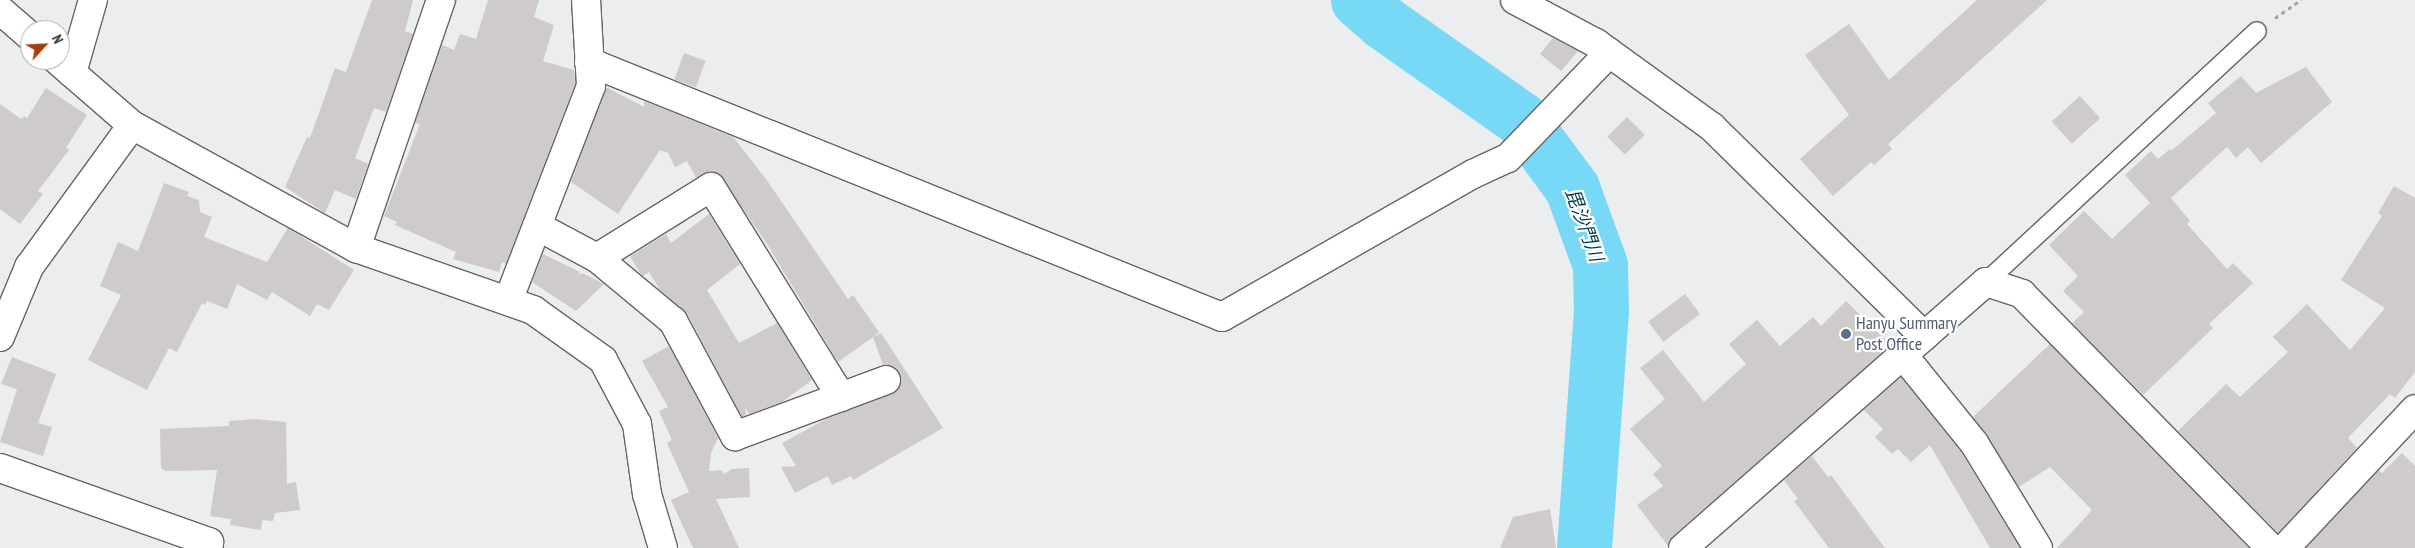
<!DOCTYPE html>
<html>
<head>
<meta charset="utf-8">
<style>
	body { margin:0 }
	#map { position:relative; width:2415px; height:548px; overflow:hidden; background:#ebedef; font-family:"PT Sans Narrow","Noto Sans JP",sans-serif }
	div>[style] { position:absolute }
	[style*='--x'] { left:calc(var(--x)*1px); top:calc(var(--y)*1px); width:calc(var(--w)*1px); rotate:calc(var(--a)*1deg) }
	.river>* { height:55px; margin:-27.5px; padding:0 27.5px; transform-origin:27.5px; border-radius:27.5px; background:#78d9f7 }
	.building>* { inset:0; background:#cecbca; transform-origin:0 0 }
	.path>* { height:3px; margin-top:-1.5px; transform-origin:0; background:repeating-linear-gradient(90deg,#a2a4a5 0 4px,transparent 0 8px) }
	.roads { filter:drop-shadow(1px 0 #646567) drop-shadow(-1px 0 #646567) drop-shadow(0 1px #646567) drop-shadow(0 -1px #646567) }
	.service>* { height:18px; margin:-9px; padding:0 9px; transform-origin:9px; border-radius:9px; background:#fff }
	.minor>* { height:28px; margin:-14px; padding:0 14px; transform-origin:14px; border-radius:14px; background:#fff }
	.tertiary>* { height:28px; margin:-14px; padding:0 14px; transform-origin:14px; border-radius:14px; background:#fff }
	.dots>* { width:14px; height:14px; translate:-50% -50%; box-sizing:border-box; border:2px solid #fff; border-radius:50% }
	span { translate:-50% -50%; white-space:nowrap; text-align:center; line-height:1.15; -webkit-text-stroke:4.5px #fff; paint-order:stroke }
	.service-label { font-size:18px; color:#4e5e75 }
	.left { translate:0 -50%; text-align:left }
	.water-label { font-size:19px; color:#003e4d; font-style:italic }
	.north { position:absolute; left:20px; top:20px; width:50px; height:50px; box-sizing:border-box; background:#fff; border:1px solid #acacad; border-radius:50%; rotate:65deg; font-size:14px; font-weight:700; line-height:20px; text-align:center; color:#303031 }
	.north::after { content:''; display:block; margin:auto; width:18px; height:22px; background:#a33f0f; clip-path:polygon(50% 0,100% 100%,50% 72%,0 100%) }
</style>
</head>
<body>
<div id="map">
	<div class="river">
		<div style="--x:1358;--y:0;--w:33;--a:41"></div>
		<div style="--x:1383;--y:22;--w:169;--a:35.1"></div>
		<div style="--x:1521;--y:119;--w:86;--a:53.5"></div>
		<div style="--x:1572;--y:188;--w:82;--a:70"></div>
		<div style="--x:1600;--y:265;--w:46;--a:88.8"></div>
		<div style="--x:1601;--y:311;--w:238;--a:94.1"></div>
	</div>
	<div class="building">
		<div style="clip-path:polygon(372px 0,413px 0,405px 31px,413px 34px,386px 112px,374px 108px,355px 158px,368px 164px,356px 199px,335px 190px,325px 213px,285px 187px,307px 137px,310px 138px,335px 68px,346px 72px)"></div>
		<div style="clip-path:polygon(488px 0,539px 0,534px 17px,554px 25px,543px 61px,574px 70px,575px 84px,506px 264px,502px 262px,499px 272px,453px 259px,456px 252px,395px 225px,397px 222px,384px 216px,420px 124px,415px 123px,442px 45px,454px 50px,460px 34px,476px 39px)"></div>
		<div style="clip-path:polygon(1977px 0,2047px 0,1888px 144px,1892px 149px,1874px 165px,1871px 162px,1833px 196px,1800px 159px,1849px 115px,1805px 55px,1849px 24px,1889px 80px)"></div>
		<div style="clip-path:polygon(1553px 38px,1578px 51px,1561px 71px,1540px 54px)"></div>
		<div style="left:684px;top:53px;width:23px;height:28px;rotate:20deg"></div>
		<div style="clip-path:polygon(2306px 67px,2332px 102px,2261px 163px,2248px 147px,2236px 158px,2227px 147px,2171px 198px,2190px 221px,2187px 224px,2227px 269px,2233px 263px,2253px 283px,2209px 324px,2213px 328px,2143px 395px,2072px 323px,2084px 312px,2063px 291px,2078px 276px,2049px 245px,2084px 211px,2112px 239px,2150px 203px,2125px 175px,2151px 151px,2158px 159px,2170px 149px,2171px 151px,2216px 113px,2208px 103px,2241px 76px,2256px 93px)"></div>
		<div style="clip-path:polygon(606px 87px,644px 107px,644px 101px,733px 137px,766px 179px,848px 299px,853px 295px,879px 332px,873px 337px,881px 333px,943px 428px,853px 480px,851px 476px,832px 485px,828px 476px,795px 493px,781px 467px,796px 466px,782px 443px,828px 418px,892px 394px,901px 383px,900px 374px,896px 368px,883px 365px,873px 337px,838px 362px,767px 244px,719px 174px,710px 171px,696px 178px,687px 161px,675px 167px,668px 153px,660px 150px,618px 214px,571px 182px)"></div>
		<div style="clip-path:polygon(46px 88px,87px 115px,66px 148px,69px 150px,38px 191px,43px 194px,20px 224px,0 209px,0 104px,21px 119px,24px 116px,27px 118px)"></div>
		<div style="left:2080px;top:96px;width:30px;height:38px;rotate:48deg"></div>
		<div style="left:1627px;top:117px;width:25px;height:28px;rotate:45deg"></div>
		<div style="clip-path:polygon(164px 183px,189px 192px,187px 196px,199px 200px,200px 212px,212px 217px,204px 237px,267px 262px,288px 228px,354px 270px,329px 310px,317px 304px,310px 316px,272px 292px,267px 300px,237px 284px,227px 309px,207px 301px,205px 305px,202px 303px,177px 352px,169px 348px,147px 390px,88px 360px,121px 295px,100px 286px,118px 242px,138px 251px)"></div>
		<div style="clip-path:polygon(2394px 186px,2415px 198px,2415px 372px,2395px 398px,2390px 394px,2348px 438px,2357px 448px,2278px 533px,2178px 431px,2226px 384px,2240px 397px,2288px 352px,2273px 337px,2307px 304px,2350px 350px,2385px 308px,2341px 280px,2382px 216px,2378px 213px)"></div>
		<div style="clip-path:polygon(709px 214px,740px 264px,707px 290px,739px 343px,777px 323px,812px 380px,782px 402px,749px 414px,745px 407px,746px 415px,742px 417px,687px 313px,660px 290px,649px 272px,643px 276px,640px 273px,630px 256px,666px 234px,671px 243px)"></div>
		<div style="clip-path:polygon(543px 254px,580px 272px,577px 276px,582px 273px,604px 284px,576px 311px,532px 282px)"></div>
		<div style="left:1685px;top:294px;width:25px;height:46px;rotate:53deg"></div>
		<div style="clip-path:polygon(1846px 301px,1887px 341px,1880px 348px,1883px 352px,1673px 536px,1668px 546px,1637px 505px,1663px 486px,1653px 474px,1662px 466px,1630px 429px,1665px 399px,1640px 368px,1663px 350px,1704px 402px,1746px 364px,1729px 344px,1757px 320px,1780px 346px,1813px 317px,1821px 326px)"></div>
		<div style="clip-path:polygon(2050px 344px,2249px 548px,2057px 548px,2092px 510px,2050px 467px,2019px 487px,1973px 417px)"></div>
		<div style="clip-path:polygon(669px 346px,718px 438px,711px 453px,709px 471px,721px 470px,724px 474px,732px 469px,749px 468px,750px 497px,716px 499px,739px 548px,693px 548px,671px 500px,689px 492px,667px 443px,672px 440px,659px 411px,668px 407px,642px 361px)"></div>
		<div style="clip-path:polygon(12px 357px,56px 374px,38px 423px,52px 427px,43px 456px,0 442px,17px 389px,1px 384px)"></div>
		<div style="clip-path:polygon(1901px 377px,1961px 452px,2020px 548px,1990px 548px,1930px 445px,1911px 462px,1898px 449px,1892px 454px,1875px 437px,1883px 429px,1864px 410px)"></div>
		<div style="clip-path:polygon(255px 419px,286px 422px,287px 484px,296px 482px,300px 510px,275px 513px,273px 521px,262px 520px,261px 530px,230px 525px,231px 519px,210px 516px,217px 470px,165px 471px,161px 468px,160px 429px,229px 426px,229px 421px)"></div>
		<div style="clip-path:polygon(2402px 453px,2415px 466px,2415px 548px,2306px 548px,2379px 470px,2382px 473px)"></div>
		<div style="clip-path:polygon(1812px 456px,1828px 477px,1831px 475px,1885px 548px,1829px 548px,1794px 501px,1798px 499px,1784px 480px)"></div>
		<div style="clip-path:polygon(1550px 509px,1556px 548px,1500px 548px,1513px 517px)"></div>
	</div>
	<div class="path">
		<div style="--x:2275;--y:18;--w:32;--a:-35"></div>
	</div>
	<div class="roads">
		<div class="service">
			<div style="--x:1986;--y:282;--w:369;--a:-42.8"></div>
		</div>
		<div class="minor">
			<div style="--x:1515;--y:0;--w:92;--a:28"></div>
			<div style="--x:1596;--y:43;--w:143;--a:35.9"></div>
			<div style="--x:1712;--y:127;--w:298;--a:44.6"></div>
			<div style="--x:589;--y:62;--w:682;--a:21.94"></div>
			<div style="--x:1222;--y:317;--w:289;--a:-29.7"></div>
			<div style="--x:1473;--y:174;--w:38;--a:-25"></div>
			<div style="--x:1508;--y:158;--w:146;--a:-46.1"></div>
			<div style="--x:72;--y:73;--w:76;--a:-74"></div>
			<div style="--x:537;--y:226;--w:68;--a:28.1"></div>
			<div style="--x:597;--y:258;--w:134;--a:-31.9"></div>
			<div style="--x:711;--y:187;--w:247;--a:58.2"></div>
			<div style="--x:356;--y:248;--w:262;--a:-71.1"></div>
			<div style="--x:597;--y:258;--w:99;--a:39.7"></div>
			<div style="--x:673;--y:321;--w:131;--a:61.7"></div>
			<div style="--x:735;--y:436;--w:161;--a:-20.3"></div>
			<div style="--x:508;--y:301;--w:230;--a:-68.9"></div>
			<div style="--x:591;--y:86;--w:86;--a:-93.3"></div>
			<div style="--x:0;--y:337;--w:76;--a:-67.5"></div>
			<div style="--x:29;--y:267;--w:175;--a:-54"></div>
			<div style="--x:1903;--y:355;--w:113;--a:51.1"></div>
			<div style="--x:1974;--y:443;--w:123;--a:58.6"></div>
			<div style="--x:0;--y:468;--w:222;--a:19.5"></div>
			<div style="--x:209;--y:542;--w:6;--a:99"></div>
			<div style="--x:1683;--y:548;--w:403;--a:-41.3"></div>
			<div style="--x:1986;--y:282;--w:38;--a:18"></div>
			<div style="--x:2022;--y:294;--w:356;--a:45.6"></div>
			<div style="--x:2285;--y:548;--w:190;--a:-46.9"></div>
		</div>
		<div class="tertiary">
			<div style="--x:0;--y:10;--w:40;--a:41"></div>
			<div style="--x:57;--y:60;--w:99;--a:40.9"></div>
			<div style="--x:132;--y:125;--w:256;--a:28.8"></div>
			<div style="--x:356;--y:248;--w:188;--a:19.3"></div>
			<div style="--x:533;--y:310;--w:86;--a:35.5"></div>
			<div style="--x:603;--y:360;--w:72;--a:62"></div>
			<div style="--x:637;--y:424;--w:71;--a:81.9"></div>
			<div style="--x:647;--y:494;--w:56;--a:73.5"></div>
		</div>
	</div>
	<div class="dots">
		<div style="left:1846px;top:334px;background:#5c6f8a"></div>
	</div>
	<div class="service-label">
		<span class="left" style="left:1856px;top:334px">Hanyu Summary<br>Post Office</span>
	</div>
	<div class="water-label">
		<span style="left:1584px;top:225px;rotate:70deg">毘沙門川</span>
	</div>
	<div class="north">N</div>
</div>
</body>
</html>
